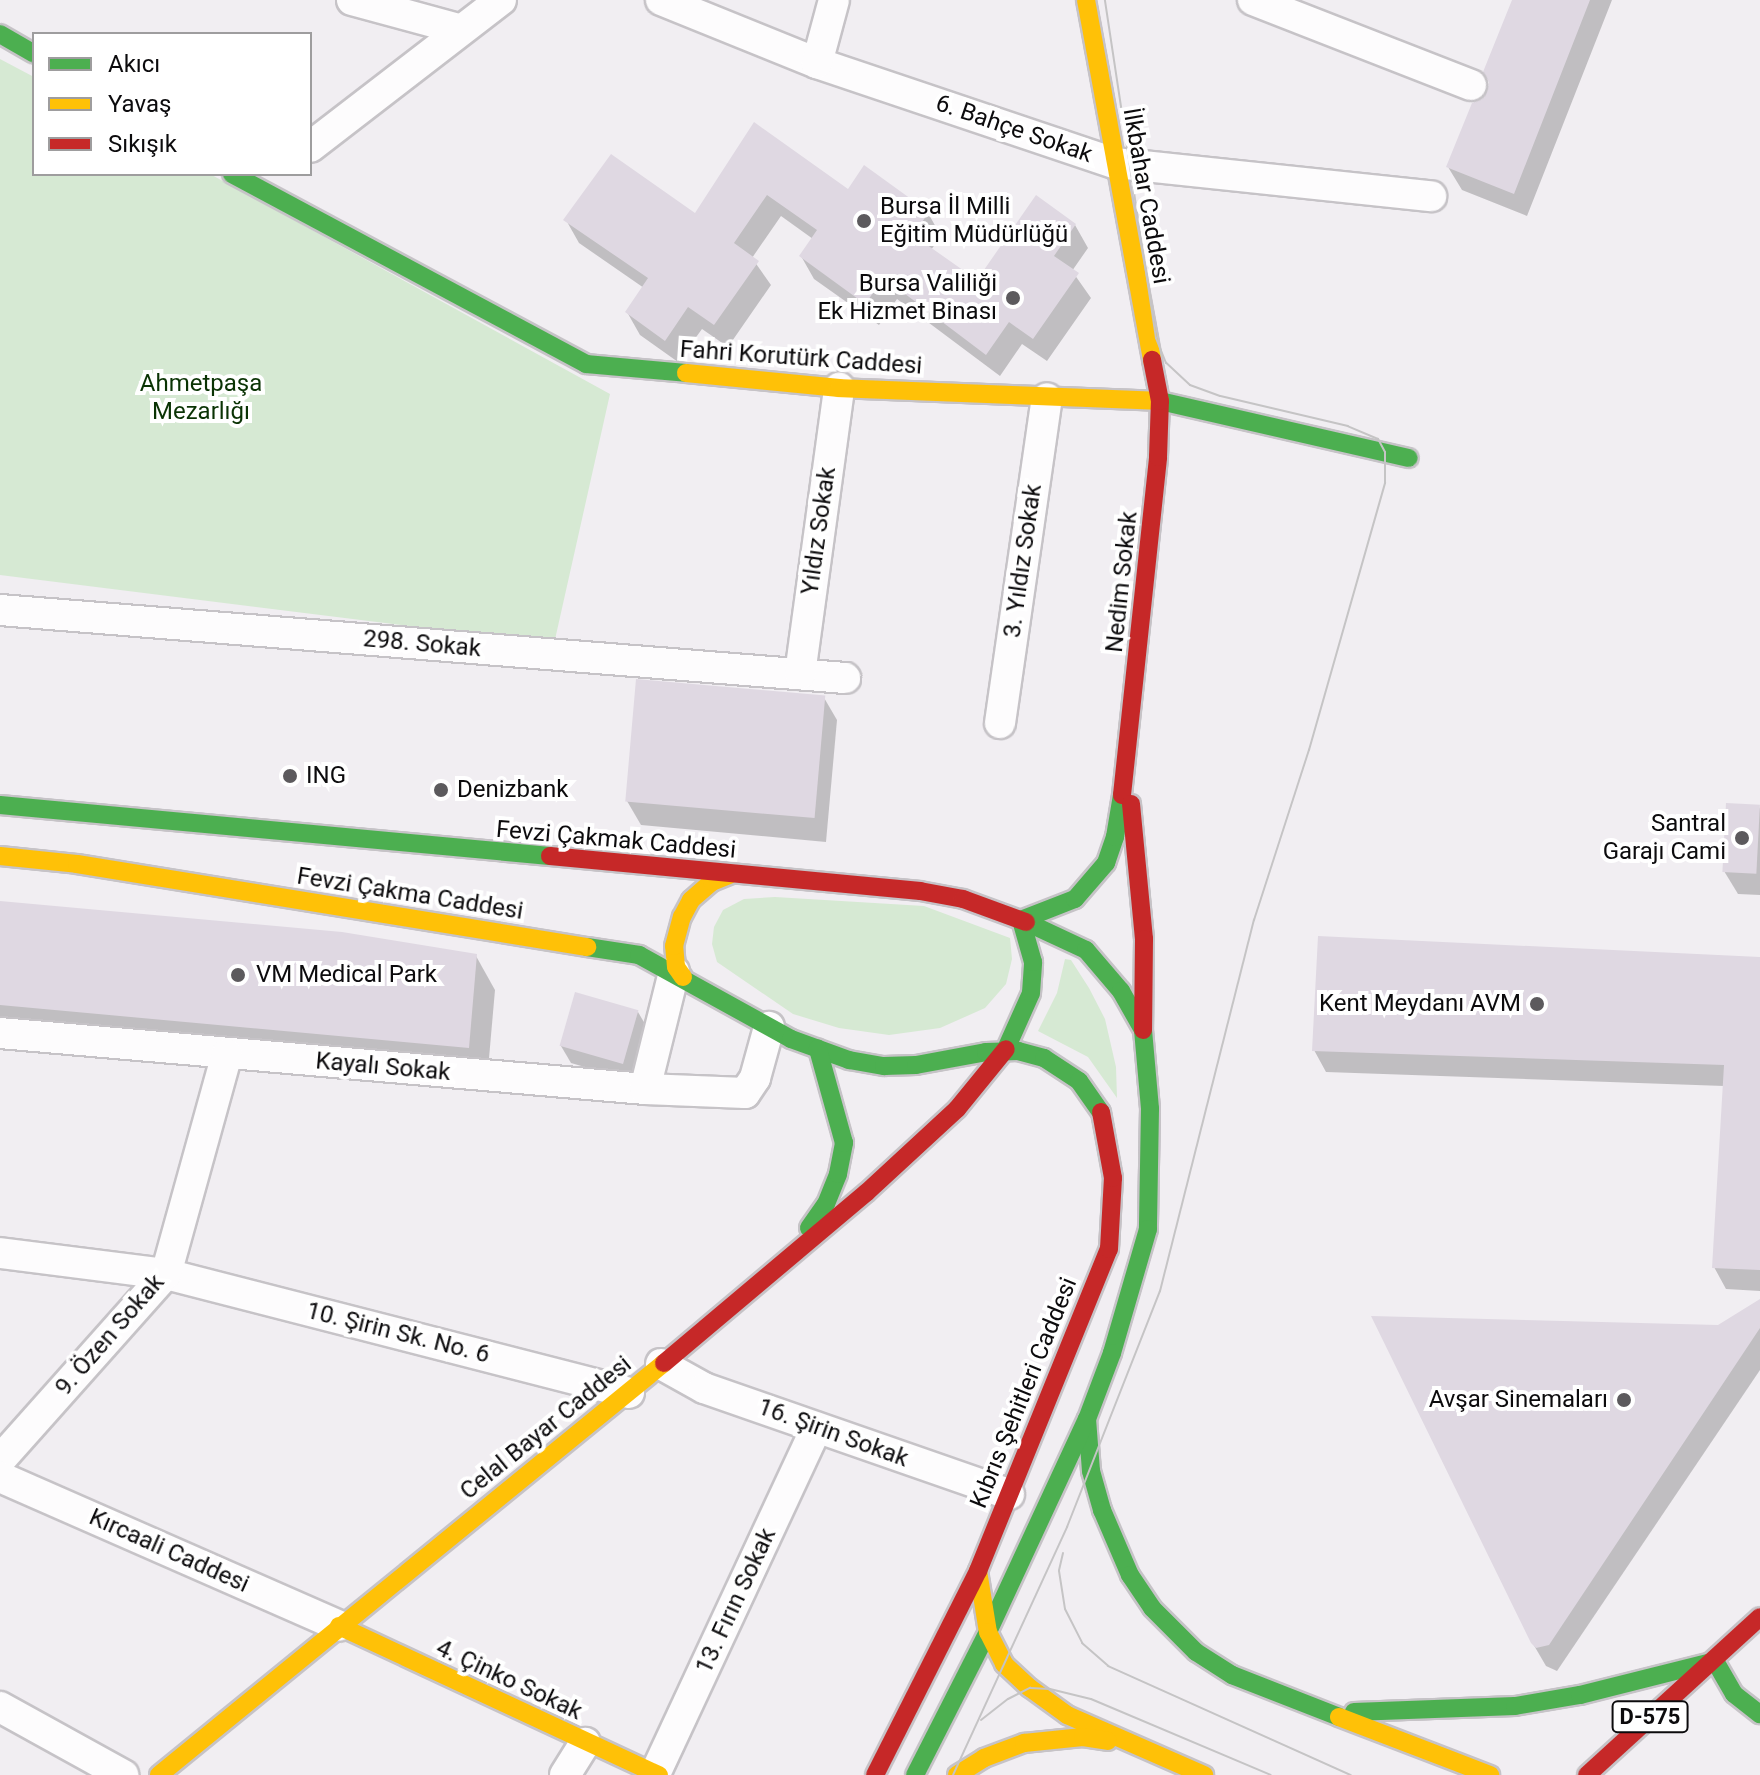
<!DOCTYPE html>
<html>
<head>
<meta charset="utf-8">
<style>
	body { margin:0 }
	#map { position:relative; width:1760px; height:1775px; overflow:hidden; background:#f1eef2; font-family:Roboto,sans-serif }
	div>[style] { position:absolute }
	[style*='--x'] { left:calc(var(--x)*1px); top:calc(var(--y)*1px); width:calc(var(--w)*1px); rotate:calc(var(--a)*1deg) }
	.green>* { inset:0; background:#d6e9d3 }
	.shadow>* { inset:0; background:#0003 }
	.building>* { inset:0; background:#dfd8e2; transform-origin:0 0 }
	.roads { filter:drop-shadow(2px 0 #c6c3c7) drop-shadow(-2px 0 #c6c3c7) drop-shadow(0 2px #c6c3c7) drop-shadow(0 -2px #c6c3c7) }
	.street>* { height:30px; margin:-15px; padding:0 15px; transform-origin:15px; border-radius:15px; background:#fdfcfd }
	.fast>* { height:18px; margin:-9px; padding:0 9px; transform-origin:9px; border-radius:9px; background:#4caf50 }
	.slow>* { height:18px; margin:-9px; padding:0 9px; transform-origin:9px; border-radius:9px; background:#ffc107 }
	.jam>* { height:18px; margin:-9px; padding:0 9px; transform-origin:9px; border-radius:9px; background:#c62828 }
	.tram>* { height:2px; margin:-1px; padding:0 1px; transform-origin:1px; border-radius:1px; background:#c5c4c5 }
	.dots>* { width:22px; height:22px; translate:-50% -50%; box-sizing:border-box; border:4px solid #fff; border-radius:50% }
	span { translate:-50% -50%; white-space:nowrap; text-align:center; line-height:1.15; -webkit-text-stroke:8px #fff; paint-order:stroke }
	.shield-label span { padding:2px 6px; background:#fff; border:2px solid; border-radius:6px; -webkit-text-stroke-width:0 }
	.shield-label { font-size:22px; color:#0c0b0d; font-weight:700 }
	.street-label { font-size:24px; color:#0c0b0d }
	.poi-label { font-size:24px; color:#0c0b0d }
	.left { translate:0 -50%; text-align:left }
	.right { translate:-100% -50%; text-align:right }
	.park-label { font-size:24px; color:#0a3304 }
	.legend { position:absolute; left:32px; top:32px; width:280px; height:144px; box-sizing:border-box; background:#fff; border:2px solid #9e9d9e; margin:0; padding:10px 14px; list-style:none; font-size:24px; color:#0c0b0d }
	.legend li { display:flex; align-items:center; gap:16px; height:40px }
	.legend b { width:40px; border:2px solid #9e9d9e }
</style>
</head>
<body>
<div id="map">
	<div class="green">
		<div style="clip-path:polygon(0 59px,34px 77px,34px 174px,210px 174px,610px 394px,554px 644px,0 575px)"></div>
		<div style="clip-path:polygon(775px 897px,924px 906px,1010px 938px,1012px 959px,1006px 984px,985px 1008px,940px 1028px,889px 1035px,839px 1028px,793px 1014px,717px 962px,712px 944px,714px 927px,723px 910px,744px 899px)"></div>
		<div style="clip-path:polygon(1065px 959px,1071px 960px,1089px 988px,1105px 1019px,1116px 1067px,1117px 1098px,1088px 1057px,1038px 1031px,1057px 993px)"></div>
	</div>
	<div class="shadow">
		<div style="clip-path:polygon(1514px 0,1612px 0,1527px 216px,1462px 190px,1448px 167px,1489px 93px)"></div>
		<div style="clip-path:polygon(754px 125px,849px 192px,928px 213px,941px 236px,931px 250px,977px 283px,1075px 225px,1088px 248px,1072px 271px,1091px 298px,1047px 361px,1022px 344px,1000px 376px,897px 299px,879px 325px,814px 279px,801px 256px,813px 239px,781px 216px,752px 258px,771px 285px,728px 347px,702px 329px,678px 362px,640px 335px,627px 312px,644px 288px,579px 243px,566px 220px,695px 216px)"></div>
		<div style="clip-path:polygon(823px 696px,837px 720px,826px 842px,641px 825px,627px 801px)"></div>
		<div style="clip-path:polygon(1760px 807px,1760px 895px,1738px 894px,1724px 871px)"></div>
		<div style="clip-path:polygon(0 903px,476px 956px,495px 990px,487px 1081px,0 1037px)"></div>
		<div style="clip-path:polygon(1760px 959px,1760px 1291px,1726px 1289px,1714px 1267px,1724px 1086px,1326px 1072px,1314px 1050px)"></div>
		<div style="clip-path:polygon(638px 1012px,648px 1029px,633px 1081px,571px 1063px,561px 1046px)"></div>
		<div style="clip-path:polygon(1760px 1307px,1760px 1370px,1557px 1671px,1546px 1666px,1532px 1642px,1718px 1327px)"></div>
	</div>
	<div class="building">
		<div style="clip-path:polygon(1512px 0,1590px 0,1514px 194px,1446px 167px,1472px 103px,1482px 99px,1487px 92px,1489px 82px,1483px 72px)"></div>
		<div style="clip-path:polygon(754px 122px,848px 189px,864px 165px,929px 212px,913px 235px,977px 280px,1036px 195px,1076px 224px,1054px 256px,1079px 273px,1033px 339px,1009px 322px,986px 355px,884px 278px,865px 304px,799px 256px,817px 230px,767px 195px,734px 243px,759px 261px,714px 325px,688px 307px,665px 341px,625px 312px,648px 278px,563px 220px,611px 154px,695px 213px)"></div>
		<div style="left:636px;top:679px;width:190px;height:123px;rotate:5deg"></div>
		<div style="left:1726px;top:803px;width:34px;height:69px;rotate:3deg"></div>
		<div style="clip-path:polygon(0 901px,342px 932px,477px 954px,469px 1048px,0 1005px)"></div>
		<div style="clip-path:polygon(1318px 936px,1760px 957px,1760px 1270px,1712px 1268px,1724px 1065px,1312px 1051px)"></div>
		<div style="left:575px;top:992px;width:66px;height:56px;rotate:16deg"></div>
		<div style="clip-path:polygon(1760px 1299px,1760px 1328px,1549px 1645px,1536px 1648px,1531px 1643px,1371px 1316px,1718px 1325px)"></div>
	</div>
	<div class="roads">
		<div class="street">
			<div style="--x:352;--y:0;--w:111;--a:15.2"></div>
			<div style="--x:661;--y:0;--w:168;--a:22"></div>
			<div style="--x:817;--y:63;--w:314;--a:18.6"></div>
			<div style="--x:1115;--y:163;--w:318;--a:6"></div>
			<div style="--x:1253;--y:0;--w:234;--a:21.3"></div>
			<div style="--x:817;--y:63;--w:65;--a:-74.9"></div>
			<div style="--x:310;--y:147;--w:241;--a:-37.6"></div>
			<div style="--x:0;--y:610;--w:848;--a:4.6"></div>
			<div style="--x:800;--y:674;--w:289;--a:-82.2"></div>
			<div style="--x:1000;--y:723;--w:328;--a:-81.8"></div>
			<div style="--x:0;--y:1033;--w:647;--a:4.96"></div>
			<div style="--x:645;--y:1089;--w:121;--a:-76.1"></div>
			<div style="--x:645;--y:1089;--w:100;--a:2.3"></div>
			<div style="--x:745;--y:1093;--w:18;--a:-56"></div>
			<div style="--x:755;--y:1078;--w:53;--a:-74.6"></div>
			<div style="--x:0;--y:1253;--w:167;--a:7.2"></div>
			<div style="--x:166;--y:1274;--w:478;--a:14.4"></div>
			<div style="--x:661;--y:1364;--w:49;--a:29.2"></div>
			<div style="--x:704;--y:1388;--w:323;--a:19.2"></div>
			<div style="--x:0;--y:1460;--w:249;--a:-48.3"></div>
			<div style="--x:166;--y:1274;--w:228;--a:-74.5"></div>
			<div style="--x:0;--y:1477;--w:370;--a:23.7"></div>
			<div style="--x:0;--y:1707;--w:141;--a:28.9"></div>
			<div style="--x:655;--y:1774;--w:382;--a:-65"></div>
			<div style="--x:565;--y:1775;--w:38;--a:-58"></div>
		</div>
		<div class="fast">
			<div style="--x:0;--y:34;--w:39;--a:30"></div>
			<div style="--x:232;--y:174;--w:402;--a:28.2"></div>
			<div style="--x:586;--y:364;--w:100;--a:5.1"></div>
			<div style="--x:1160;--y:401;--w:255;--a:12.9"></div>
			<div style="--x:0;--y:805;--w:552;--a:5.3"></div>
			<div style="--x:1026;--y:922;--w:66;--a:25"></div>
			<div style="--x:1086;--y:950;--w:54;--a:49.5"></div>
			<div style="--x:1121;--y:991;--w:45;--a:60.6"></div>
			<div style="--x:1143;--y:1030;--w:79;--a:84.9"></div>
			<div style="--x:1150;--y:1109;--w:120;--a:91"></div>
			<div style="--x:1148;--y:1229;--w:129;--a:106.2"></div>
			<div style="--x:1112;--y:1353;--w:71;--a:110.7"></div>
			<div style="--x:587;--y:947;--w:53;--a:8.7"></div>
			<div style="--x:639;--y:955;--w:174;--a:28.9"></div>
			<div style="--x:791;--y:1039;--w:62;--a:19.9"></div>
			<div style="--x:849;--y:1060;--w:36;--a:10"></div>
			<div style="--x:884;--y:1066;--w:32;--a:-2"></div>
			<div style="--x:916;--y:1065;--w:71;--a:-10.5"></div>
			<div style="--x:986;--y:1052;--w:32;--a:-2"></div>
			<div style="--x:1018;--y:1051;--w:27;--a:15"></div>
			<div style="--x:1044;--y:1058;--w:42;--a:33.3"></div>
			<div style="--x:1079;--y:1081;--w:38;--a:55"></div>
			<div style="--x:1006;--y:1049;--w:61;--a:-65.9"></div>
			<div style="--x:1031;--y:993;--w:31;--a:-86"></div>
			<div style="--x:1033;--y:962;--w:44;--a:-105.9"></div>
			<div style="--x:1021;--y:920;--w:58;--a:-21.3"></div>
			<div style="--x:1075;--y:899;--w:48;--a:-49.3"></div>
			<div style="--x:1106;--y:863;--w:28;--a:-71"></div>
			<div style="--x:1115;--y:837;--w:43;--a:-80.5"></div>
			<div style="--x:809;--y:1228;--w:29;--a:-55"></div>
			<div style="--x:826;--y:1204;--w:32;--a:-68"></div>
			<div style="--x:838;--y:1174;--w:32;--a:-79"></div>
			<div style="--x:844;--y:1143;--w:98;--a:-105.5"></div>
			<div style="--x:1087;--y:1419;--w:52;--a:85.6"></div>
			<div style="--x:1091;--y:1471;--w:41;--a:74.2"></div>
			<div style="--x:1102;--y:1510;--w:71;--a:66.7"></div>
			<div style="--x:1130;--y:1575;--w:40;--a:56"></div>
			<div style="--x:1152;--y:1608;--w:62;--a:45"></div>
			<div style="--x:1196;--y:1652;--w:43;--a:32.6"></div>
			<div style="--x:1232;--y:1675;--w:115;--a:21.4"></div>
			<div style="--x:1715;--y:1661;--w:38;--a:60"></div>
			<div style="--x:1734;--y:1694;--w:33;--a:38"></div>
			<div style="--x:1354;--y:1712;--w:161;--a:-2.1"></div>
			<div style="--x:1515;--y:1706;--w:66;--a:-9.6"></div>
			<div style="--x:1580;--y:1695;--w:139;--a:-14.1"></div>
			<div style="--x:915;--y:1775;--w:161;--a:-63"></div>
			<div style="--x:988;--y:1632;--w:235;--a:-65.1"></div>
		</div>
		<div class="slow">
			<div style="--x:1086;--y:0;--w:366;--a:79.6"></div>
			<div style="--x:686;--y:373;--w:154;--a:5.6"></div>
			<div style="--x:839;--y:388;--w:321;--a:2.3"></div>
			<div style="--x:0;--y:856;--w:77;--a:5.9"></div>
			<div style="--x:77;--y:864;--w:517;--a:9.24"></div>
			<div style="--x:683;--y:977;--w:12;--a:-125"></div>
			<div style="--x:676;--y:967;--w:21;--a:-95"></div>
			<div style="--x:674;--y:946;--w:30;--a:-75"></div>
			<div style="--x:682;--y:917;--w:19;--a:-62"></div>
			<div style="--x:691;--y:900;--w:28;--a:-41"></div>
			<div style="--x:712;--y:882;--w:18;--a:-22"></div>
			<div style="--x:978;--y:1571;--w:62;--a:80.7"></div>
			<div style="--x:988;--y:1632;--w:36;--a:63"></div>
			<div style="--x:1004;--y:1664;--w:35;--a:43"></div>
			<div style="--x:1030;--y:1688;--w:46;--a:36.1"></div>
			<div style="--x:1067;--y:1715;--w:150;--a:23.7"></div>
			<div style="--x:339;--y:1626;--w:353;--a:25"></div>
			<div style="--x:1339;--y:1717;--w:162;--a:21"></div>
			<div style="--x:159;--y:1775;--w:652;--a:-39.21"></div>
			<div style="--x:957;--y:1775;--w:32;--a:-32"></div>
			<div style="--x:984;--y:1758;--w:43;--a:-20.6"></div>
			<div style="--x:1024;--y:1743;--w:59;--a:-5.8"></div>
			<div style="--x:1083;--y:1737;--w:25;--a:9"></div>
		</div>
		<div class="jam">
			<div style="--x:1122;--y:795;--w:340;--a:-83.9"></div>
			<div style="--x:1158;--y:457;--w:56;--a:-88"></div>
			<div style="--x:1160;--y:401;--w:42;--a:-101"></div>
			<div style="--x:1131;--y:804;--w:136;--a:84.5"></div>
			<div style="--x:1144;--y:939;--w:91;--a:90.6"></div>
			<div style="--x:550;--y:856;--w:372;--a:5.4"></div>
			<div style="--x:920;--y:891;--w:44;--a:10.5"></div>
			<div style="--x:963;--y:899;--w:67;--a:20.1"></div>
			<div style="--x:664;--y:1363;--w:264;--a:-40.1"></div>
			<div style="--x:866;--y:1193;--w:124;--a:-42.7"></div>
			<div style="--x:957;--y:1109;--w:77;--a:-50.8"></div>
			<div style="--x:978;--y:1571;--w:348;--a:-67.9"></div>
			<div style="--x:1109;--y:1249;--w:71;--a:-86.8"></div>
			<div style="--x:1113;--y:1178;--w:67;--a:-100.3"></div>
			<div style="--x:875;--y:1775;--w:229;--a:-63.2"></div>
			<div style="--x:1587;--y:1775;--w:234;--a:-42.4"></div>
		</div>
	</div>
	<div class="tram">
		<div style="--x:1063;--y:1553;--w:18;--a:103"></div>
		<div style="--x:1059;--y:1571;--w:38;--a:81"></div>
		<div style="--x:1065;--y:1609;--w:38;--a:63"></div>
		<div style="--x:1082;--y:1643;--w:35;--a:41"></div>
		<div style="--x:1108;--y:1666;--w:266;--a:24.2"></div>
		<div style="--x:981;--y:1720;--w:34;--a:-38"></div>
		<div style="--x:1008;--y:1699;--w:25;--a:-27"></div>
		<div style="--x:1030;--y:1688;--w:20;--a:3"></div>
		<div style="--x:1050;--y:1689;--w:42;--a:13.7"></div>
		<div style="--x:1091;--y:1699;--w:195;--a:22.9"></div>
		<div style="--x:953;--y:1775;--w:273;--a:-65.3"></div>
		<div style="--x:1067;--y:1527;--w:254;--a:-68.5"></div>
		<div style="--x:1160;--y:1291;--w:383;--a:-75.8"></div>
		<div style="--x:1254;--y:920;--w:179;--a:-72.1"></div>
		<div style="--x:1309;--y:750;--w:278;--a:-74.1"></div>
		<div style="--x:1385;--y:483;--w:31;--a:-90"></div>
		<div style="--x:1385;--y:452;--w:15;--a:-118"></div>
		<div style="--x:1378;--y:439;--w:33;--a:-157"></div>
		<div style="--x:1348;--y:426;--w:131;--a:-166.8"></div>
		<div style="--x:1220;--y:396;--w:32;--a:-160"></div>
		<div style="--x:1190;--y:385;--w:33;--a:-137"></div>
		<div style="--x:1166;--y:363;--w:27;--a:-112"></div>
		<div style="--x:1156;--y:338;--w:342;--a:-98.6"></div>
	</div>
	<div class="dots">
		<div style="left:864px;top:221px;background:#5c5a5d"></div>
		<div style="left:1013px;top:298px;background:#5c5a5d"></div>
		<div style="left:290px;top:776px;background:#5c5a5d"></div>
		<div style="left:441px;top:790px;background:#5c5a5d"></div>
		<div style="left:1742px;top:838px;background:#5c5a5d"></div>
		<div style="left:238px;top:975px;background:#5c5a5d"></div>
		<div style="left:1537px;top:1004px;background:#5c5a5d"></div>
		<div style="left:1624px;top:1400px;background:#5c5a5d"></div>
	</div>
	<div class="shield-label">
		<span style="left:1650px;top:1717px">D-575</span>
	</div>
	<div class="street-label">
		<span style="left:1014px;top:129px;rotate:19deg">6. Bahçe Sokak</span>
		<span style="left:1146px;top:196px;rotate:80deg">İlkbahar Caddesi</span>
		<span style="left:801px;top:358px;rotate:4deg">Fahri Korutürk Caddesi</span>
		<span style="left:819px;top:531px;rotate:-82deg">Yıldız Sokak</span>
		<span style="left:1023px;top:561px;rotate:-82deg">3. Yıldız Sokak</span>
		<span style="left:1122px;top:582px;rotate:-84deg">Nedim Sokak</span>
		<span style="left:422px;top:644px;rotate:5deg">298. Sokak</span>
		<span style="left:616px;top:840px;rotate:5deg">Fevzi Çakmak Caddesi</span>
		<span style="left:410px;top:894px;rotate:9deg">Fevzi Çakma Caddesi</span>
		<span style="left:383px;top:1067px;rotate:5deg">Kayalı Sokak</span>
		<span style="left:398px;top:1333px;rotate:14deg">10. Şirin Sk. No. 6</span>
		<span style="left:110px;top:1335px;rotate:-49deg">9. Özen Sokak</span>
		<span style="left:1024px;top:1393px;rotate:-68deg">Kıbrıs Şehitleri Caddesi</span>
		<span style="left:546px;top:1428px;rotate:-39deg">Celal Bayar Caddesi</span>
		<span style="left:833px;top:1433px;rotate:20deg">16. Şirin Sokak</span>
		<span style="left:169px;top:1551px;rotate:24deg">Kırcaali Caddesi</span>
		<span style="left:736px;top:1601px;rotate:-65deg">13. Fırın Sokak</span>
		<span style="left:509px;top:1680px;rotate:25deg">4. Çinko Sokak</span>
	</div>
	<div class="poi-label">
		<span class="left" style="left:880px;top:221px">Bursa İl Milli<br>Eğitim Müdürlüğü</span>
		<span class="right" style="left:997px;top:298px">Bursa Valiliği<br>Ek Hizmet Binası</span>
		<span class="left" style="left:306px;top:776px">ING</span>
		<span class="left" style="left:457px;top:790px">Denizbank</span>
		<span class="right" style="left:1726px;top:838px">Santral<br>Garajı Cami</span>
		<span class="left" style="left:256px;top:975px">VM Medical Park</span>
		<span class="right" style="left:1521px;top:1004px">Kent Meydanı AVM</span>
		<span class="right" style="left:1608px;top:1400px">Avşar Sinemaları</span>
	</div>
	<div class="park-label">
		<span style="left:201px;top:398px">Ahmetpaşa<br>Mezarlığı</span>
	</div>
	<ul class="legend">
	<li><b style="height:10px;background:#4caf50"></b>Akıcı</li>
	<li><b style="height:10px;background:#ffc107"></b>Yavaş</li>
	<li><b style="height:10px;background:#c62828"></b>Sıkışık</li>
	</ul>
</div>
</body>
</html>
